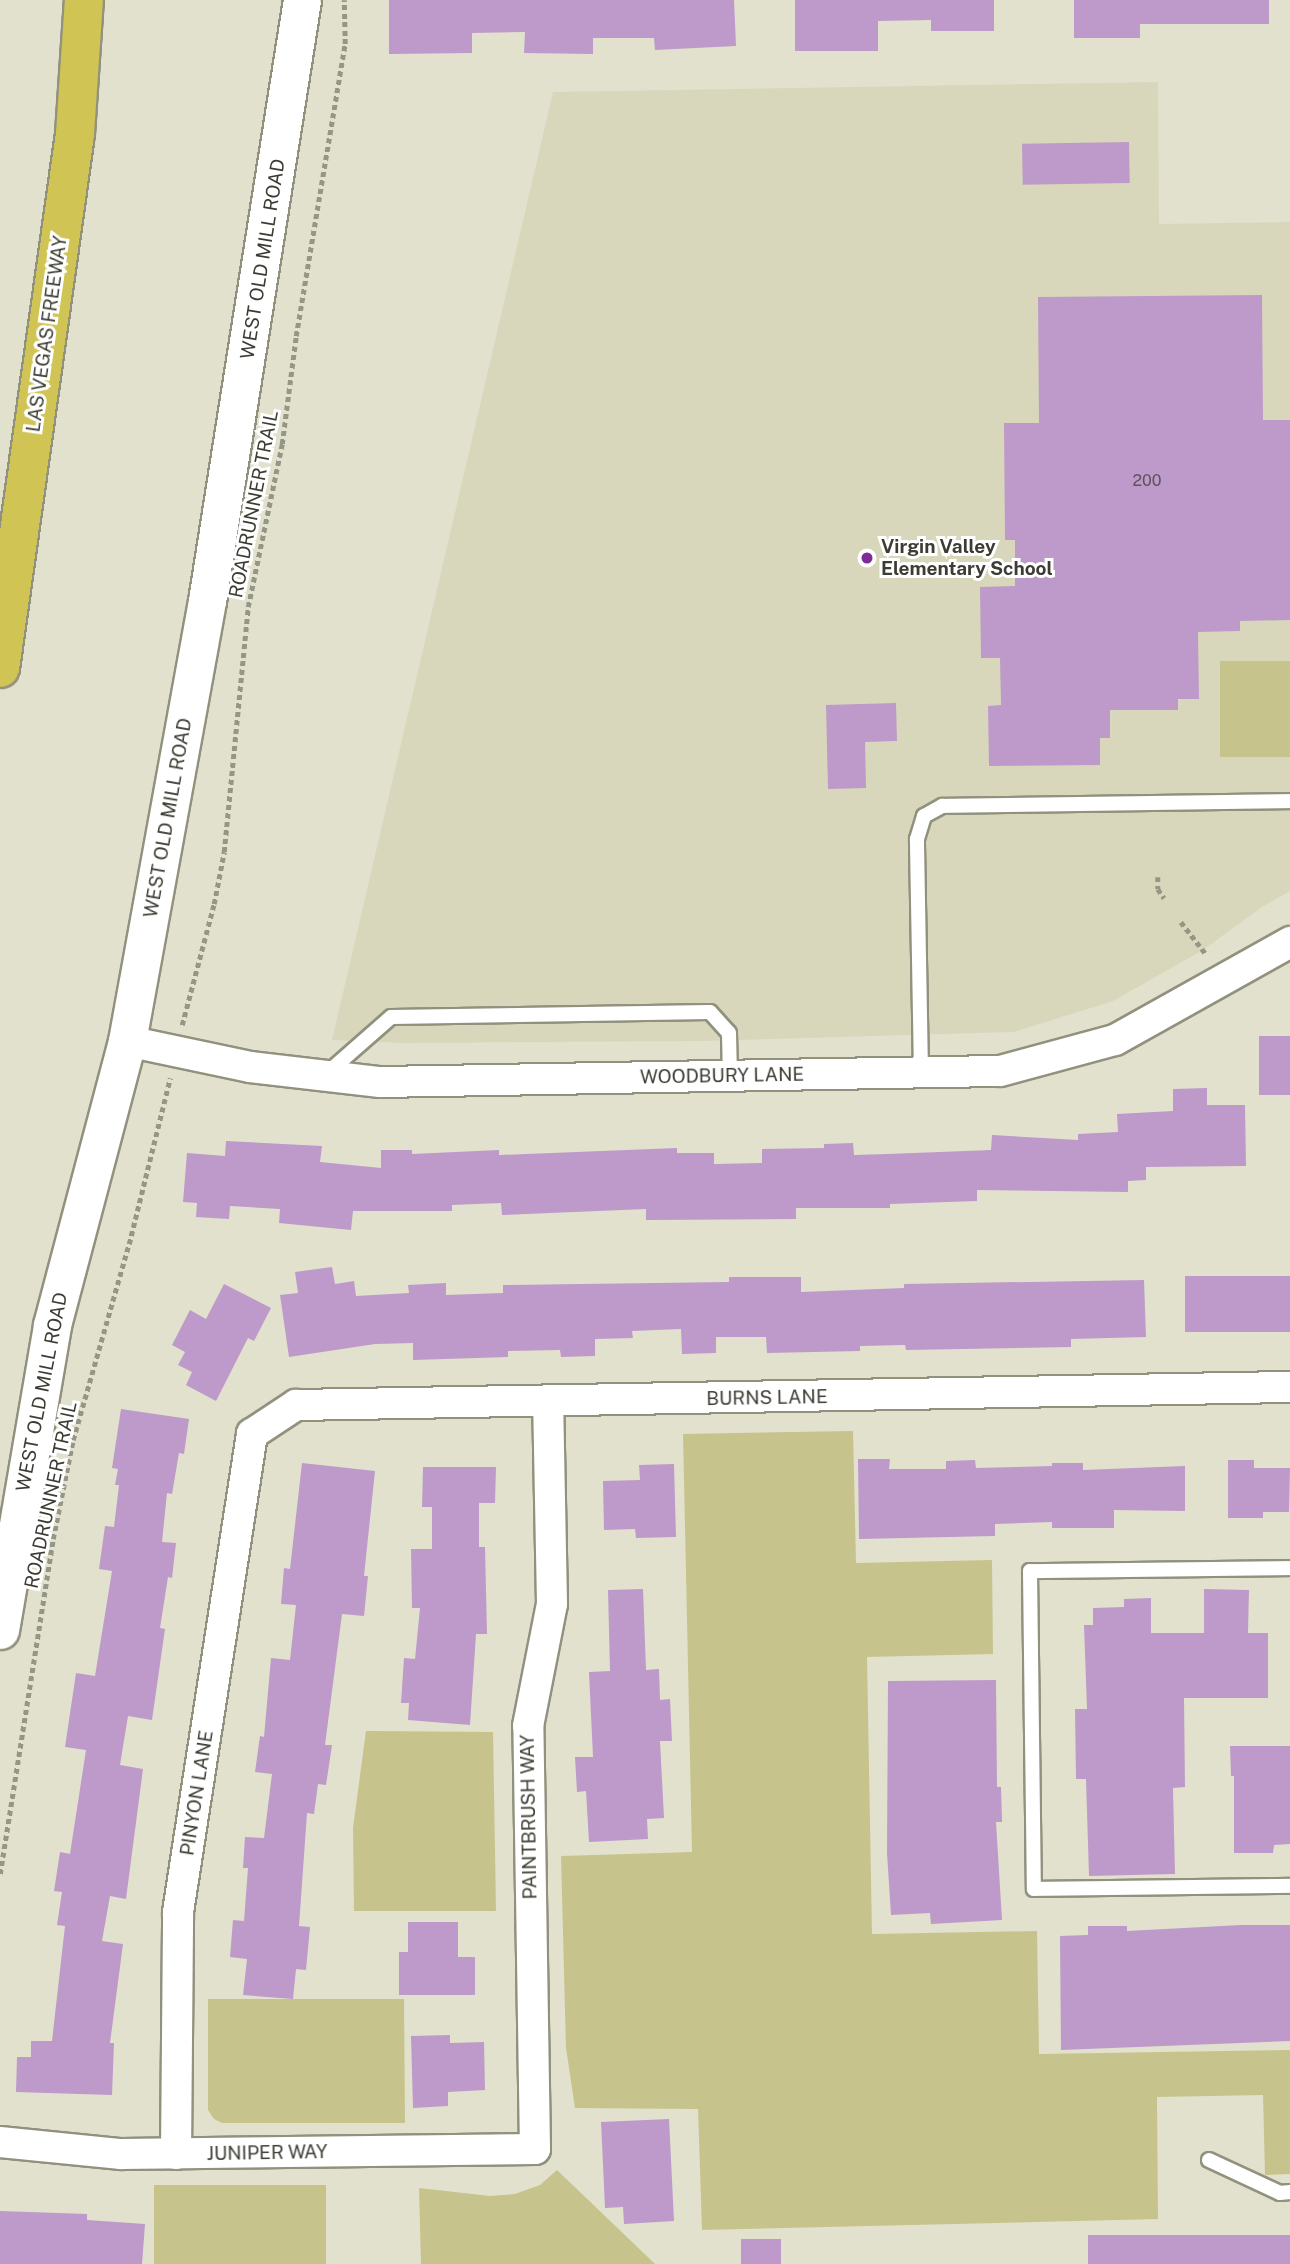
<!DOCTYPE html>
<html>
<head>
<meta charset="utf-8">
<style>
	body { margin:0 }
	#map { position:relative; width:1290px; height:2264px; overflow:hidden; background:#e2e1cd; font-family:"Public Sans",sans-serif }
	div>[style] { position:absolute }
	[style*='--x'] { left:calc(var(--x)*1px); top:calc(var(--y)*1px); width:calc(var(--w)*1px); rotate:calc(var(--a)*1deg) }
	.built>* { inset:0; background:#d9d7bb }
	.green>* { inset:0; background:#c7c38c; transform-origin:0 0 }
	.building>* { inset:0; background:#bd9ac9; transform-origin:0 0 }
	.path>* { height:4.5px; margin-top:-2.25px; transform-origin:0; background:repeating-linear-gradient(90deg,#969687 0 5px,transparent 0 8.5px) }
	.roads { filter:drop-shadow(2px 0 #92917e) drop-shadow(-2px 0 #92917e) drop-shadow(0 2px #92917e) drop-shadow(0 -2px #92917e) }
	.service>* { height:14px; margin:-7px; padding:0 7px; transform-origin:7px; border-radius:7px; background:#fff }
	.minor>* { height:30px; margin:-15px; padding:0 15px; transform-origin:15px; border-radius:15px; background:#fff }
	.tertiary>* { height:37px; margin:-18.5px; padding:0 18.5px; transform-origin:18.5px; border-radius:18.5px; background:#fff }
	.motorway>* { height:38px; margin:-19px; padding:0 19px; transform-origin:19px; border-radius:19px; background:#cfc454 }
	.dots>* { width:19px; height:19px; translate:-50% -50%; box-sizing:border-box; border:4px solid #fff; border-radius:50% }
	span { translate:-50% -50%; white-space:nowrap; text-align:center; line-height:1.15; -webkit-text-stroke:6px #fff; paint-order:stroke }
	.number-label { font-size:16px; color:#5c5459 }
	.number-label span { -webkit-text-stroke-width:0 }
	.street-label { font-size:19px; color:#3c3c34 }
	.poi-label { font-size:19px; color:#3c3c34; font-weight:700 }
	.left { translate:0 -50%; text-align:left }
</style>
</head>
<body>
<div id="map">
	<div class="built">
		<div style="clip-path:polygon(1158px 82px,1159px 224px,1290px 222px,1290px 891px,1262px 907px,1203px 950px,1113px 1001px,1014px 1032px,706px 1041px,405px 1043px,332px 1040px,553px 92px)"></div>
	</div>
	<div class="green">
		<div style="left:1290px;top:661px;width:96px;height:70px;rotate:90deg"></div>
		<div style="clip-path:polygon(853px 1431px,856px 1563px,992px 1560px,993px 1654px,867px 1657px,872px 1934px,1037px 1931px,1039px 2054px,1290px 2050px,1290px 2174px,1265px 2175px,1263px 2095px,1157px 2097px,1158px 2219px,702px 2230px,698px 2109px,575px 2108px,566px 2048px,561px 1856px,692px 1852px,683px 1434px)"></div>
		<div style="clip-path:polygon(366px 1731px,493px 1732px,496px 1911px,354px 1911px,353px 1828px)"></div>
		<div style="clip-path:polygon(208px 1999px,404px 1999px,405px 2123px,222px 2123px,214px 2119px,208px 2110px)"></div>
		<div style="clip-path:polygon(557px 2170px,655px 2264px,421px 2264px,419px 2188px,490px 2196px,515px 2194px,540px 2185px)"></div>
		<div style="left:326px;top:2185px;width:79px;height:172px;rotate:90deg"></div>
	</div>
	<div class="building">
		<div style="clip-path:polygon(389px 0,734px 0,736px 46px,655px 50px,654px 38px,593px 38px,593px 54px,524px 53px,525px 32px,472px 33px,472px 53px,389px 54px)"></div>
		<div style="clip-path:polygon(795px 0,994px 0,994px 31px,931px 31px,931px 20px,878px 21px,878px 51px,795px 51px)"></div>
		<div style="clip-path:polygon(1074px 0,1269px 0,1269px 24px,1140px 24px,1140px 38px,1074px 38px)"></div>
		<div style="left:1129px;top:142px;width:41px;height:107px;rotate:89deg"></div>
		<div style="clip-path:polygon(1262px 295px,1263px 420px,1290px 420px,1290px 620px,1240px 621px,1240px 631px,1198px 632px,1199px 699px,1178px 699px,1178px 710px,1110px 710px,1110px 738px,1100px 738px,1100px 765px,989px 766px,988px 706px,1001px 705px,1000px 658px,981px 658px,980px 587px,1015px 586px,1015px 540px,1005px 540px,1004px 423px,1039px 423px,1038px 297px)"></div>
		<div style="clip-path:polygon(896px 703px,897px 741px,865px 742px,866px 788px,828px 789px,826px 705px)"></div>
		<div style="left:1290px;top:1036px;width:59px;height:31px;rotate:90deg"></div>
		<div style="clip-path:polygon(1207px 1088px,1207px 1105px,1245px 1105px,1246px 1166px,1146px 1167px,1146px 1180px,1128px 1181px,1128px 1192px,977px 1190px,977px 1201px,890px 1204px,890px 1208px,796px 1208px,796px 1219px,646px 1220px,646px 1209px,502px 1215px,501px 1203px,452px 1205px,452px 1211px,353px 1211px,351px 1230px,279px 1223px,280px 1209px,230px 1206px,229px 1219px,196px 1217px,197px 1203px,183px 1202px,187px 1153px,225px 1156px,226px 1141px,322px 1146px,320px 1162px,381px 1168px,381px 1150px,412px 1150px,412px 1154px,499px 1150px,499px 1155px,677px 1148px,677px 1153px,714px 1153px,714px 1164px,762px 1163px,762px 1149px,824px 1148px,824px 1144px,853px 1143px,854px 1155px,888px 1154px,991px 1150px,992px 1135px,1078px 1140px,1078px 1134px,1118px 1132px,1117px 1114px,1173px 1111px,1173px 1089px)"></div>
		<div style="clip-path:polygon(332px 1267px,335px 1284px,354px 1281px,356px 1296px,409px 1293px,408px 1285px,446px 1283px,446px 1295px,503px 1293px,503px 1285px,729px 1282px,729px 1277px,801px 1277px,801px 1292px,904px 1288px,904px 1284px,1144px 1280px,1146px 1337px,1071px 1339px,1071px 1347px,906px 1350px,905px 1345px,860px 1346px,860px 1351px,767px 1353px,766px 1337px,716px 1337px,716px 1353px,682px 1354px,681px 1329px,632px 1331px,633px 1338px,595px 1339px,595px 1356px,561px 1357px,560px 1350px,508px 1351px,508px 1357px,413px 1360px,413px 1343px,375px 1344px,289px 1357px,280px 1295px,298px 1293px,295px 1272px)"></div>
		<div style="left:1290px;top:1276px;width:56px;height:105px;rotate:90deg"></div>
		<div style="clip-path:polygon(224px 1284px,271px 1308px,254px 1341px,248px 1338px,216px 1401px,186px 1385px,192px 1372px,178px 1365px,185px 1352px,172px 1345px,190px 1310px,206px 1319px)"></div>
		<div style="clip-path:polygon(121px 1409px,189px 1419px,184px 1454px,179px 1453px,172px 1494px,167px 1493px,162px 1542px,176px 1543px,172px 1578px,168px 1577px,160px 1628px,165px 1629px,152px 1720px,128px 1716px,120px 1765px,143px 1769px,126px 1899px,110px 1896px,102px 1941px,123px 1944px,110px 2043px,114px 2043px,112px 2095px,16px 2092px,17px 2057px,31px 2057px,31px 2041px,52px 2041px,65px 1926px,57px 1925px,62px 1892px,54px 1891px,60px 1852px,70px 1854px,86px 1750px,65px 1747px,76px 1673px,95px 1676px,112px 1571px,99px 1569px,105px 1526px,114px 1527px,119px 1485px,115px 1485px,118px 1469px,112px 1468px)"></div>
		<div style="clip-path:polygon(858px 1459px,890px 1459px,889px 1469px,946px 1469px,946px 1461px,975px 1460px,976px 1468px,1052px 1466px,1052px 1463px,1083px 1463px,1083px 1470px,1185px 1466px,1185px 1511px,1114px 1510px,1114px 1528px,1052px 1528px,1052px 1522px,995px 1524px,995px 1536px,859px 1539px)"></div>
		<div style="clip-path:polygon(1228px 1460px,1254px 1460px,1254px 1468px,1290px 1468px,1289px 1512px,1263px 1512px,1263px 1518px,1228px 1518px)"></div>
		<div style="clip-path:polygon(302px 1463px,375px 1471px,364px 1576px,368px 1576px,364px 1616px,342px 1614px,325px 1745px,332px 1745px,326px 1785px,318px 1784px,314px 1814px,307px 1813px,299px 1926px,310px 1927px,306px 1970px,296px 1969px,293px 1999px,243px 1995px,247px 1959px,230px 1957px,233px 1920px,244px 1921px,248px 1868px,243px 1868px,245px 1837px,264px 1838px,272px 1774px,255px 1772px,260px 1736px,264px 1737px,271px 1658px,290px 1660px,296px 1605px,281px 1604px,284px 1568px,290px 1569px)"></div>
		<div style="clip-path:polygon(674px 1464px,676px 1537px,636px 1538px,635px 1529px,604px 1530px,603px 1481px,640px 1480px,639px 1465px)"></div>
		<div style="clip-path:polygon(423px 1467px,496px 1467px,495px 1503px,479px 1503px,479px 1547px,485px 1547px,487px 1634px,476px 1634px,470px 1725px,408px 1720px,409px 1703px,401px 1703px,404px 1658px,415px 1659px,420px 1608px,412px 1608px,411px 1549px,432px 1549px,432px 1507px,422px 1507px)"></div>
		<div style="clip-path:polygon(643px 1589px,646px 1670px,659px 1669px,660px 1700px,670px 1699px,672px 1741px,660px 1741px,664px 1818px,647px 1819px,648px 1839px,589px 1842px,586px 1791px,577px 1792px,575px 1757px,593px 1757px,589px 1672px,610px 1671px,608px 1590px)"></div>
		<div style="clip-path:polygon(1204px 1589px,1249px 1590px,1248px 1633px,1268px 1633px,1268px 1698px,1184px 1698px,1185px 1787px,1173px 1788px,1175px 1874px,1089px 1876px,1086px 1779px,1076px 1779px,1075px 1709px,1087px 1709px,1084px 1625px,1093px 1625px,1093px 1608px,1124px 1607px,1124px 1599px,1151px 1598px,1151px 1633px,1204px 1633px)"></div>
		<div style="clip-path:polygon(996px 1680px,997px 1787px,1001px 1787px,1002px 1822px,996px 1822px,1002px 1920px,931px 1924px,930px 1913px,891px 1915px,887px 1853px,888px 1681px)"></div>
		<div style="clip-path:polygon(1230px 1746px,1290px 1746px,1290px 1844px,1274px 1845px,1273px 1853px,1234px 1853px,1234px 1776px,1231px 1776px)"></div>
		<div style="clip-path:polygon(408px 1922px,458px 1922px,458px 1957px,475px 1957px,475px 1995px,399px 1995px,399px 1952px,408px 1952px)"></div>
		<div style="clip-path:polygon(1241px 1925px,1290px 1925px,1290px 2041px,1061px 2050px,1060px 1936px,1088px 1935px,1088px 1926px,1127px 1926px,1127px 1931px)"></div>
		<div style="clip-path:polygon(450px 2035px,450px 2043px,484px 2042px,485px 2090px,448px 2092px,448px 2106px,413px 2108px,411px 2036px)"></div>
		<div style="clip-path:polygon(669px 2119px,674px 2221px,624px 2224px,623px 2207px,605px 2208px,601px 2122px)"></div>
		<div style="clip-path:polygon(0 2211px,87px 2214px,87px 2220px,145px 2224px,142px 2264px,0 2264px)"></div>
		<div style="left:1290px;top:2235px;width:29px;height:202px;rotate:90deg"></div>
		<div style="left:741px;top:2239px;width:40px;height:25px"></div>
	</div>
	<div class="path">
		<div style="--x:1158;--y:877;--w:12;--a:90"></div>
		<div style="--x:1158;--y:889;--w:11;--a:56"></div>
		<div style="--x:1181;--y:922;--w:41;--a:52"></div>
		<div style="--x:182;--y:1025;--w:125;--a:-75.2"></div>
		<div style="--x:214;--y:904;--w:53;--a:-79.1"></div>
		<div style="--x:224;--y:852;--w:246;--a:-84.4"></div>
		<div style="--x:248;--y:607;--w:167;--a:-78.2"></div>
		<div style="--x:282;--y:444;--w:109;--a:-82.6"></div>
		<div style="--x:296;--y:336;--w:296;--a:-80.5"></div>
		<div style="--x:345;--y:44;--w:44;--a:-91.3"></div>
		<div style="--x:0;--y:1874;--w:339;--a:-81"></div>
		<div style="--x:53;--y:1539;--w:101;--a:-78.6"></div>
		<div style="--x:73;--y:1440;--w:204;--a:-74.1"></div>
		<div style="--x:129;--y:1244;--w:171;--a:-76.1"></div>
	</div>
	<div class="roads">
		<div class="service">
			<div style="--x:921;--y:1073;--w:234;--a:-91"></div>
			<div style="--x:917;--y:839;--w:24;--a:-73"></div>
			<div style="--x:924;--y:816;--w:21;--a:-29"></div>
			<div style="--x:942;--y:806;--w:348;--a:-0.8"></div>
			<div style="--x:325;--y:1075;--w:88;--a:-41.3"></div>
			<div style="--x:391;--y:1017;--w:319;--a:-0.9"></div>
			<div style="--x:710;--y:1012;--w:28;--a:48"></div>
			<div style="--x:729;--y:1033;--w:43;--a:88.7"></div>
			<div style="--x:1290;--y:1568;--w:260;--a:179.3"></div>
			<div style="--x:1030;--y:1571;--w:318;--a:89.3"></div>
			<div style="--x:1034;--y:1889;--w:256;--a:-0.7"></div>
			<div style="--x:1209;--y:2160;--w:78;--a:24.9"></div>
			<div style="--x:1280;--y:2193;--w:10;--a:-6"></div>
		</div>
		<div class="minor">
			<div style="--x:127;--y:1041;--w:126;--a:11.9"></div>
			<div style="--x:250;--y:1067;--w:131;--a:6.6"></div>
			<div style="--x:380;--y:1082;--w:620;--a:-1.02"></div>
			<div style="--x:1000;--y:1071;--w:119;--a:-15.1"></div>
			<div style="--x:1115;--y:1040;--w:201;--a:-29.2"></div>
			<div style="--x:0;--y:2142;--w:122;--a:5.7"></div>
			<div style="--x:121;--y:2154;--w:414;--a:-0.7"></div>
			<div style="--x:535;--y:2149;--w:423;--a:-90.9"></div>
			<div style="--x:528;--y:1726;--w:124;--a:-78.9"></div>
			<div style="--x:552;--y:1604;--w:202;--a:-91.1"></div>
			<div style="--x:176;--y:2154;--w:242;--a:-89.5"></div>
			<div style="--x:178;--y:1912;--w:484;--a:-81.2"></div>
			<div style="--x:252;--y:1434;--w:53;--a:-33.4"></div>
			<div style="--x:296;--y:1405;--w:994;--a:-1.04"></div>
		</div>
		<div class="tertiary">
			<div style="--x:0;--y:1630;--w:309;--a:-80.3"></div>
			<div style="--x:52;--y:1325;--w:294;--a:-75.2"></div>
			<div style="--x:127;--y:1041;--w:447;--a:-79.7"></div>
			<div style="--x:207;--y:601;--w:608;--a:-81.02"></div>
		</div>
		<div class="motorway">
			<div style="--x:0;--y:668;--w:539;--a:-82.01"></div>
			<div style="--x:75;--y:134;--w:134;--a:-86.2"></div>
		</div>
	</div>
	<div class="dots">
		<div style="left:867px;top:558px;background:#802b9a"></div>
	</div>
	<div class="number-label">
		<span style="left:1147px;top:481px">200</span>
	</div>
	<div class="street-label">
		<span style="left:263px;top:259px;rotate:-81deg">WEST OLD MILL ROAD</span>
		<span style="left:47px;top:334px;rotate:-82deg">LAS VEGAS FREEWAY</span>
		<span style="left:254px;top:504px;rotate:-79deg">ROADRUNNER TRAIL</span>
		<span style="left:168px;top:818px;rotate:-80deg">WEST OLD MILL ROAD</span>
		<span style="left:722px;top:1076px;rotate:-1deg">WOODBURY LANE</span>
		<span style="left:42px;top:1392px;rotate:-79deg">WEST OLD MILL ROAD</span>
		<span style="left:767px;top:1398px;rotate:-1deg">BURNS LANE</span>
		<span style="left:51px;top:1495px;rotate:-78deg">ROADRUNNER TRAIL</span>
		<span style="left:197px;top:1793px;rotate:-81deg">PINYON LANE</span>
		<span style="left:529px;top:1817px;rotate:-91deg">PAINTBRUSH WAY</span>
		<span style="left:267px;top:2153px;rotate:-1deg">JUNIPER WAY</span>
	</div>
	<div class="poi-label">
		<span class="left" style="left:881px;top:558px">Virgin Valley<br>Elementary School</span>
	</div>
</div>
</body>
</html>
